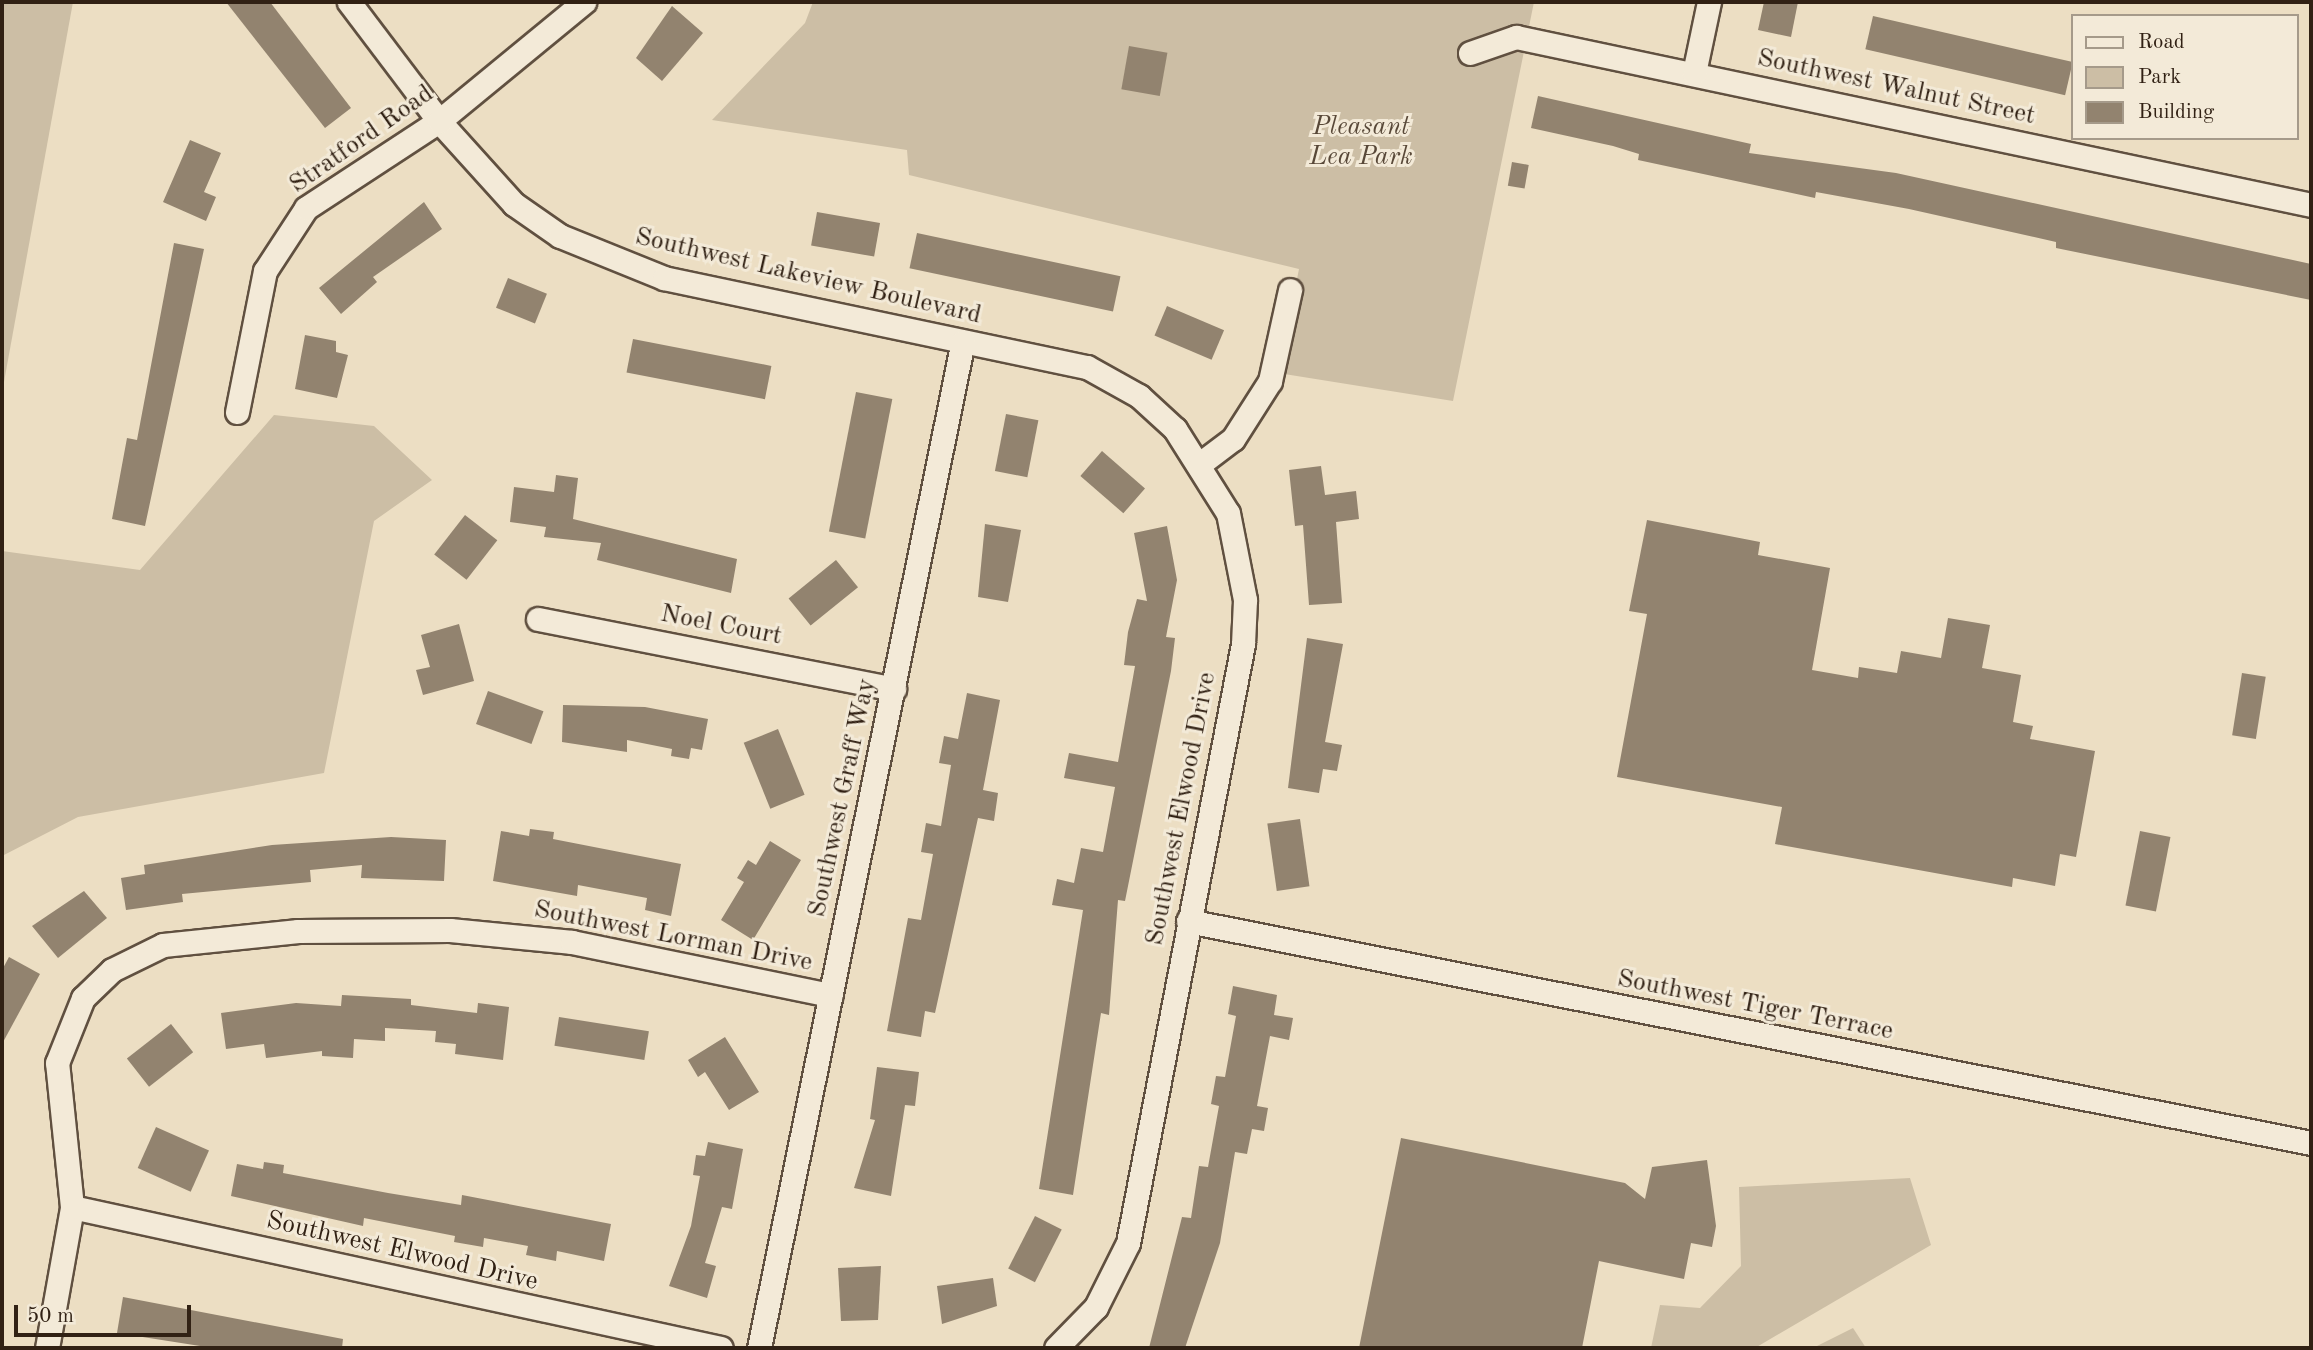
<!DOCTYPE html>
<html>
<head>
<meta charset="utf-8">
<style>
	body { margin:0 }
	#map { position:relative; width:2313px; height:1350px; overflow:hidden; background:#ecdec3; font-family:"Old Standard TT",serif }
	div>[style] { position:absolute }
	[style*='--x'] { left:calc(var(--x)*1px); top:calc(var(--y)*1px); width:calc(var(--w)*1px); rotate:calc(var(--a)*1deg) }
	.green>* { inset:0; background:#ccbea5 }
	.building>* { inset:0; background:#92836f; transform-origin:0 0 }
	.roads { filter:drop-shadow(2px 0 #605040) drop-shadow(-2px 0 #605040) drop-shadow(0 2px #605040) drop-shadow(0 -2px #605040) }
	.minor>* { height:23px; margin:-11.5px; padding:0 11.5px; transform-origin:11.5px; border-radius:11.5px; background:#f3ead8 }
	span { translate:-50% -50%; white-space:nowrap; text-align:center; line-height:1.15; -webkit-text-stroke:6px #f3ead8; paint-order:stroke }
	.street-label { font-size:26px; color:#312114 }
	.park-label { font-size:26px; color:#584838; font-style:italic }
	.frame { position:absolute; inset:0; border:4px solid #312114; pointer-events:none }
	.legend { position:absolute; left:2071px; top:14px; width:228px; height:126px; box-sizing:border-box; background:#f3ead8; border:2px solid #a59a8a; margin:0; padding:9px 12px; list-style:none; font-size:21px; color:#312114 }
	.legend li { display:flex; align-items:center; gap:14px; height:35px }
	.legend b { width:35px; border:2px solid #a59a8a }
	.scale { position:absolute; left:14px; top:1305px; width:177px; height:32px; box-sizing:border-box; border:4px solid #312114; border-top:0; padding-left:9px; font-size:21px; line-height:24px; white-space:nowrap; color:#312114; -webkit-text-stroke:5px #f3ead8; paint-order:stroke }
</style>
</head>
<body>
<div id="map">
	<div class="green">
		<div style="clip-path:polygon(2px 2px,73px 2px,2px 393px)"></div>
		<div style="clip-path:polygon(813px 2px,1534px 2px,1453px 401px,1278px 373px,1299px 269px,909px 175px,907px 150px,712px 120px,805px 23px)"></div>
		<div style="clip-path:polygon(274px 415px,374px 426px,432px 480px,374px 521px,324px 773px,78px 817px,2px 856px,2px 551px,140px 570px)"></div>
		<div style="clip-path:polygon(1910px 1178px,1931px 1245px,1755px 1348px,1651px 1348px,1660px 1305px,1700px 1308px,1741px 1266px,1739px 1187px)"></div>
		<div style="clip-path:polygon(1853px 1328px,1866px 1348px,1813px 1348px)"></div>
	</div>
	<div class="building">
		<div style="clip-path:polygon(226px 2px,270px 2px,351px 108px,325px 128px)"></div>
		<div style="clip-path:polygon(1764px 2px,1798px 2px,1791px 37px,1758px 30px)"></div>
		<div style="clip-path:polygon(672px 6px,703px 33px,662px 81px,636px 58px)"></div>
		<div style="left:1873px;top:16px;width:205px;height:34px;rotate:13deg"></div>
		<div style="left:1129px;top:46px;width:39px;height:44px;rotate:10deg"></div>
		<div style="clip-path:polygon(1538px 96px,1751px 144px,1749px 153px,1896px 173px,2311px 264px,2311px 300px,2056px 248px,2056px 242px,1909px 209px,1816px 192px,1815px 198px,1638px 160px,1639px 154px,1613px 146px,1531px 128px)"></div>
		<div style="clip-path:polygon(190px 140px,221px 153px,204px 192px,216px 197px,206px 221px,163px 202px)"></div>
		<div style="left:1512px;top:162px;width:17px;height:24px;rotate:10deg"></div>
		<div style="clip-path:polygon(424px 202px,442px 229px,373px 277px,377px 282px,341px 314px,319px 288px)"></div>
		<div style="left:817px;top:212px;width:64px;height:34px;rotate:10deg"></div>
		<div style="left:917px;top:233px;width:208px;height:36px;rotate:12deg"></div>
		<div style="clip-path:polygon(174px 243px,204px 249px,145px 526px,112px 519px,127px 438px,137px 440px)"></div>
		<div style="left:508px;top:278px;width:42px;height:32px;rotate:22deg"></div>
		<div style="left:1167px;top:306px;width:62px;height:32px;rotate:23deg"></div>
		<div style="clip-path:polygon(305px 335px,336px 341px,336px 352px,348px 355px,337px 398px,295px 389px)"></div>
		<div style="left:633px;top:339px;width:141px;height:34px;rotate:11deg"></div>
		<div style="left:856px;top:392px;width:37px;height:142px;rotate:11deg"></div>
		<div style="left:1006px;top:414px;width:33px;height:58px;rotate:11deg"></div>
		<div style="left:1102px;top:451px;width:57px;height:33px;rotate:41deg"></div>
		<div style="clip-path:polygon(1321px 466px,1325px 495px,1356px 491px,1359px 519px,1336px 522px,1342px 603px,1309px 605px,1303px 525px,1295px 526px,1289px 470px)"></div>
		<div style="clip-path:polygon(556px 475px,578px 478px,573px 519px,737px 559px,731px 593px,597px 560px,601px 543px,544px 537px,546px 527px,510px 522px,514px 487px,554px 492px)"></div>
		<div style="left:465px;top:515px;width:41px;height:50px;rotate:38deg"></div>
		<div style="clip-path:polygon(1647px 520px,1760px 542px,1758px 555px,1830px 568px,1812px 670px,1858px 678px,1859px 667px,1897px 673px,1901px 651px,1941px 658px,1948px 618px,1990px 625px,1982px 668px,2021px 675px,2013px 722px,2033px 726px,2030px 739px,2095px 751px,2076px 857px,2060px 854px,2055px 886px,2013px 878px,2012px 887px,1775px 844px,1782px 807px,1617px 777px,1647px 614px,1629px 611px)"></div>
		<div style="clip-path:polygon(985px 524px,1021px 530px,1008px 602px,978px 597px)"></div>
		<div style="clip-path:polygon(1167px 526px,1177px 580px,1166px 637px,1175px 638px,1171px 671px,1125px 901px,1118px 900px,1109px 1015px,1101px 1013px,1073px 1195px,1039px 1189px,1083px 910px,1052px 905px,1057px 879px,1074px 883px,1081px 848px,1103px 852px,1115px 787px,1064px 778px,1069px 753px,1118px 762px,1135px 666px,1124px 665px,1128px 632px,1137px 599px,1147px 601px,1134px 533px)"></div>
		<div style="left:836px;top:560px;width:35px;height:61px;rotate:51deg"></div>
		<div style="clip-path:polygon(459px 624px,474px 681px,423px 695px,416px 670px,430px 667px,421px 635px)"></div>
		<div style="clip-path:polygon(1307px 638px,1343px 644px,1325px 742px,1342px 745px,1337px 771px,1323px 769px,1319px 793px,1288px 788px)"></div>
		<div style="left:2242px;top:673px;width:24px;height:63px;rotate:9deg"></div>
		<div style="left:488px;top:691px;width:59px;height:35px;rotate:20deg"></div>
		<div style="clip-path:polygon(967px 693px,1000px 700px,983px 790px,998px 793px,994px 821px,978px 818px,935px 1013px,925px 1011px,921px 1037px,887px 1031px,908px 918px,921px 920px,933px 854px,921px 852px,926px 823px,941px 826px,951px 765px,939px 763px,944px 736px,958px 739px)"></div>
		<div style="clip-path:polygon(563px 705px,645px 707px,708px 719px,702px 750px,691px 748px,689px 759px,671px 756px,672px 749px,627px 740px,627px 752px,562px 742px)"></div>
		<div style="left:778px;top:729px;width:71px;height:37px;rotate:68deg"></div>
		<div style="left:1300px;top:819px;width:68px;height:33px;rotate:82deg"></div>
		<div style="clip-path:polygon(530px 829px,554px 832px,553px 839px,681px 864px,671px 916px,645px 910px,647px 898px,578px 885px,577px 896px,493px 881px,501px 831px,529px 836px)"></div>
		<div style="left:2140px;top:831px;width:31px;height:76px;rotate:11deg"></div>
		<div style="clip-path:polygon(391px 837px,446px 840px,444px 881px,361px 878px,362px 865px,310px 870px,311px 882px,182px 894px,183px 902px,126px 910px,121px 878px,145px 874px,144px 865px,272px 845px)"></div>
		<div style="clip-path:polygon(770px 841px,801px 860px,753px 940px,721px 920px,744px 882px,737px 878px,748px 860px,756px 865px)"></div>
		<div style="clip-path:polygon(84px 891px,107px 918px,58px 958px,32px 926px)"></div>
		<div style="clip-path:polygon(9px 957px,40px 974px,2px 1044px,2px 970px)"></div>
		<div style="clip-path:polygon(1233px 986px,1277px 995px,1274px 1015px,1293px 1018px,1289px 1040px,1270px 1036px,1257px 1106px,1268px 1108px,1264px 1131px,1252px 1129px,1247px 1154px,1235px 1152px,1220px 1243px,1185px 1348px,1149px 1348px,1182px 1217px,1191px 1218px,1199px 1166px,1208px 1167px,1219px 1106px,1211px 1104px,1216px 1076px,1225px 1077px,1236px 1016px,1228px 1014px)"></div>
		<div style="clip-path:polygon(342px 995px,411px 999px,411px 1005px,477px 1013px,478px 1003px,509px 1007px,503px 1060px,455px 1054px,456px 1044px,435px 1042px,436px 1031px,385px 1028px,385px 1041px,354px 1039px,353px 1058px,322px 1056px,322px 1051px,266px 1058px,264px 1044px,226px 1049px,221px 1013px,296px 1003px,341px 1006px)"></div>
		<div style="left:559px;top:1017px;width:91px;height:29px;rotate:9deg"></div>
		<div style="left:171px;top:1024px;width:36px;height:56px;rotate:52deg"></div>
		<div style="clip-path:polygon(725px 1037px,759px 1092px,729px 1110px,705px 1072px,698px 1077px,688px 1060px)"></div>
		<div style="clip-path:polygon(877px 1067px,919px 1072px,915px 1106px,905px 1105px,891px 1196px,854px 1188px,875px 1120px,870px 1119px)"></div>
		<div style="left:156px;top:1127px;width:58px;height:45px;rotate:24deg"></div>
		<div style="clip-path:polygon(1401px 1138px,1625px 1183px,1645px 1199px,1652px 1167px,1707px 1160px,1716px 1226px,1712px 1247px,1691px 1243px,1684px 1279px,1599px 1261px,1582px 1348px,1359px 1348px)"></div>
		<div style="clip-path:polygon(708px 1142px,743px 1149px,732px 1209px,722px 1207px,705px 1263px,716px 1266px,707px 1298px,669px 1286px,691px 1226px,700px 1176px,693px 1175px,696px 1155px,705px 1156px)"></div>
		<div style="clip-path:polygon(264px 1162px,284px 1165px,283px 1173px,388px 1193px,461px 1205px,462px 1195px,611px 1224px,604px 1261px,557px 1251px,556px 1261px,526px 1255px,528px 1246px,484px 1238px,483px 1247px,454px 1242px,455px 1236px,364px 1218px,363px 1226px,231px 1196px,237px 1164px,263px 1169px)"></div>
		<div style="left:1035px;top:1216px;width:30px;height:59px;rotate:27deg"></div>
		<div style="clip-path:polygon(881px 1266px,878px 1320px,841px 1321px,838px 1268px)"></div>
		<div style="clip-path:polygon(993px 1278px,997px 1306px,942px 1324px,937px 1286px)"></div>
		<div style="clip-path:polygon(123px 1297px,343px 1339px,342px 1348px,213px 1348px,117px 1333px)"></div>
	</div>
	<div class="roads">
		<div class="minor">
			<div style="--x:349;--y:2;--w:149;--a:52.9"></div>
			<div style="--x:439;--y:121;--w:112;--a:47.9"></div>
			<div style="--x:514;--y:204;--w:56;--a:34.8"></div>
			<div style="--x:560;--y:236;--w:112;--a:22"></div>
			<div style="--x:664;--y:278;--w:432;--a:11.9"></div>
			<div style="--x:1087;--y:367;--w:60;--a:29.1"></div>
			<div style="--x:1139;--y:396;--w:49;--a:42.5"></div>
			<div style="--x:1175;--y:429;--w:99;--a:57.8"></div>
			<div style="--x:1228;--y:513;--w:89;--a:78.9"></div>
			<div style="--x:1245;--y:600;--w:44;--a:92.6"></div>
			<div style="--x:1243;--y:644;--w:610;--a:100.87"></div>
			<div style="--x:1128;--y:1243;--w:72;--a:116.6"></div>
			<div style="--x:1096;--y:1307;--w:57;--a:134.3"></div>
			<div style="--x:1470;--y:53;--w:49;--a:-19.2"></div>
			<div style="--x:1516;--y:37;--w:813;--a:11.93"></div>
			<div style="--x:1694;--y:73;--w:73;--a:-78.1"></div>
			<div style="--x:237;--y:412;--w:144;--a:-78.8"></div>
			<div style="--x:265;--y:271;--w:75;--a:-56.9"></div>
			<div style="--x:306;--y:208;--w:159;--a:-33.2"></div>
			<div style="--x:439;--y:121;--w:188;--a:-39.4"></div>
			<div style="--x:1201;--y:463;--w:40;--a:-37"></div>
			<div style="--x:1233;--y:439;--w:69;--a:-57.5"></div>
			<div style="--x:1270;--y:381;--w:93;--a:-77.6"></div>
			<div style="--x:538;--y:619;--w:363;--a:11.1"></div>
			<div style="--x:1188;--y:921;--w:1145;--a:11.18"></div>
			<div style="--x:72;--y:1207;--w:664;--a:12.26"></div>
			<div style="--x:47;--y:1348;--w:143;--a:-79.9"></div>
			<div style="--x:72;--y:1207;--w:145;--a:-95.9"></div>
			<div style="--x:57;--y:1063;--w:70;--a:-68.2"></div>
			<div style="--x:83;--y:998;--w:40;--a:-44"></div>
			<div style="--x:112;--y:970;--w:57;--a:-26.1"></div>
			<div style="--x:163;--y:945;--w:136;--a:-5.9"></div>
			<div style="--x:298;--y:931;--w:152;--a:-0.4"></div>
			<div style="--x:450;--y:930;--w:123;--a:5.6"></div>
			<div style="--x:572;--y:942;--w:264;--a:11.6"></div>
			<div style="--x:759;--y:1348;--w:1027;--a:-78.55"></div>
		</div>
	</div>
	<div class="street-label">
		<span style="left:1896px;top:88px;rotate:12deg">Southwest Walnut Street</span>
		<span style="left:362px;top:140px;rotate:-35deg">Stratford Road</span>
		<span style="left:808px;top:277px;rotate:13deg">Southwest Lakeview Boulevard</span>
		<span style="left:721px;top:626px;rotate:11deg">Noel Court</span>
		<span style="left:843px;top:798px;rotate:-78deg">Southwest Graff Way</span>
		<span style="left:1182px;top:809px;rotate:-79deg">Southwest Elwood Drive</span>
		<span style="left:673px;top:937px;rotate:11deg">Southwest Lorman Drive</span>
		<span style="left:1755px;top:1006px;rotate:11deg">Southwest Tiger Terrace</span>
		<span style="left:402px;top:1252px;rotate:13deg">Southwest Elwood Drive</span>
	</div>
	<div class="park-label">
		<span style="left:1361px;top:143px">Pleasant<br>Lea Park</span>
	</div>
	<div class="frame"></div>
	<ul class="legend">
	<li><b style="height:9px;background:#f3ead8"></b>Road</li>
	<li><b style="height:19px;background:#ccbea5"></b>Park</li>
	<li><b style="height:19px;background:#92836f"></b>Building</li>
	</ul>
	<div class="scale">50 m</div>
</div>
</body>
</html>
